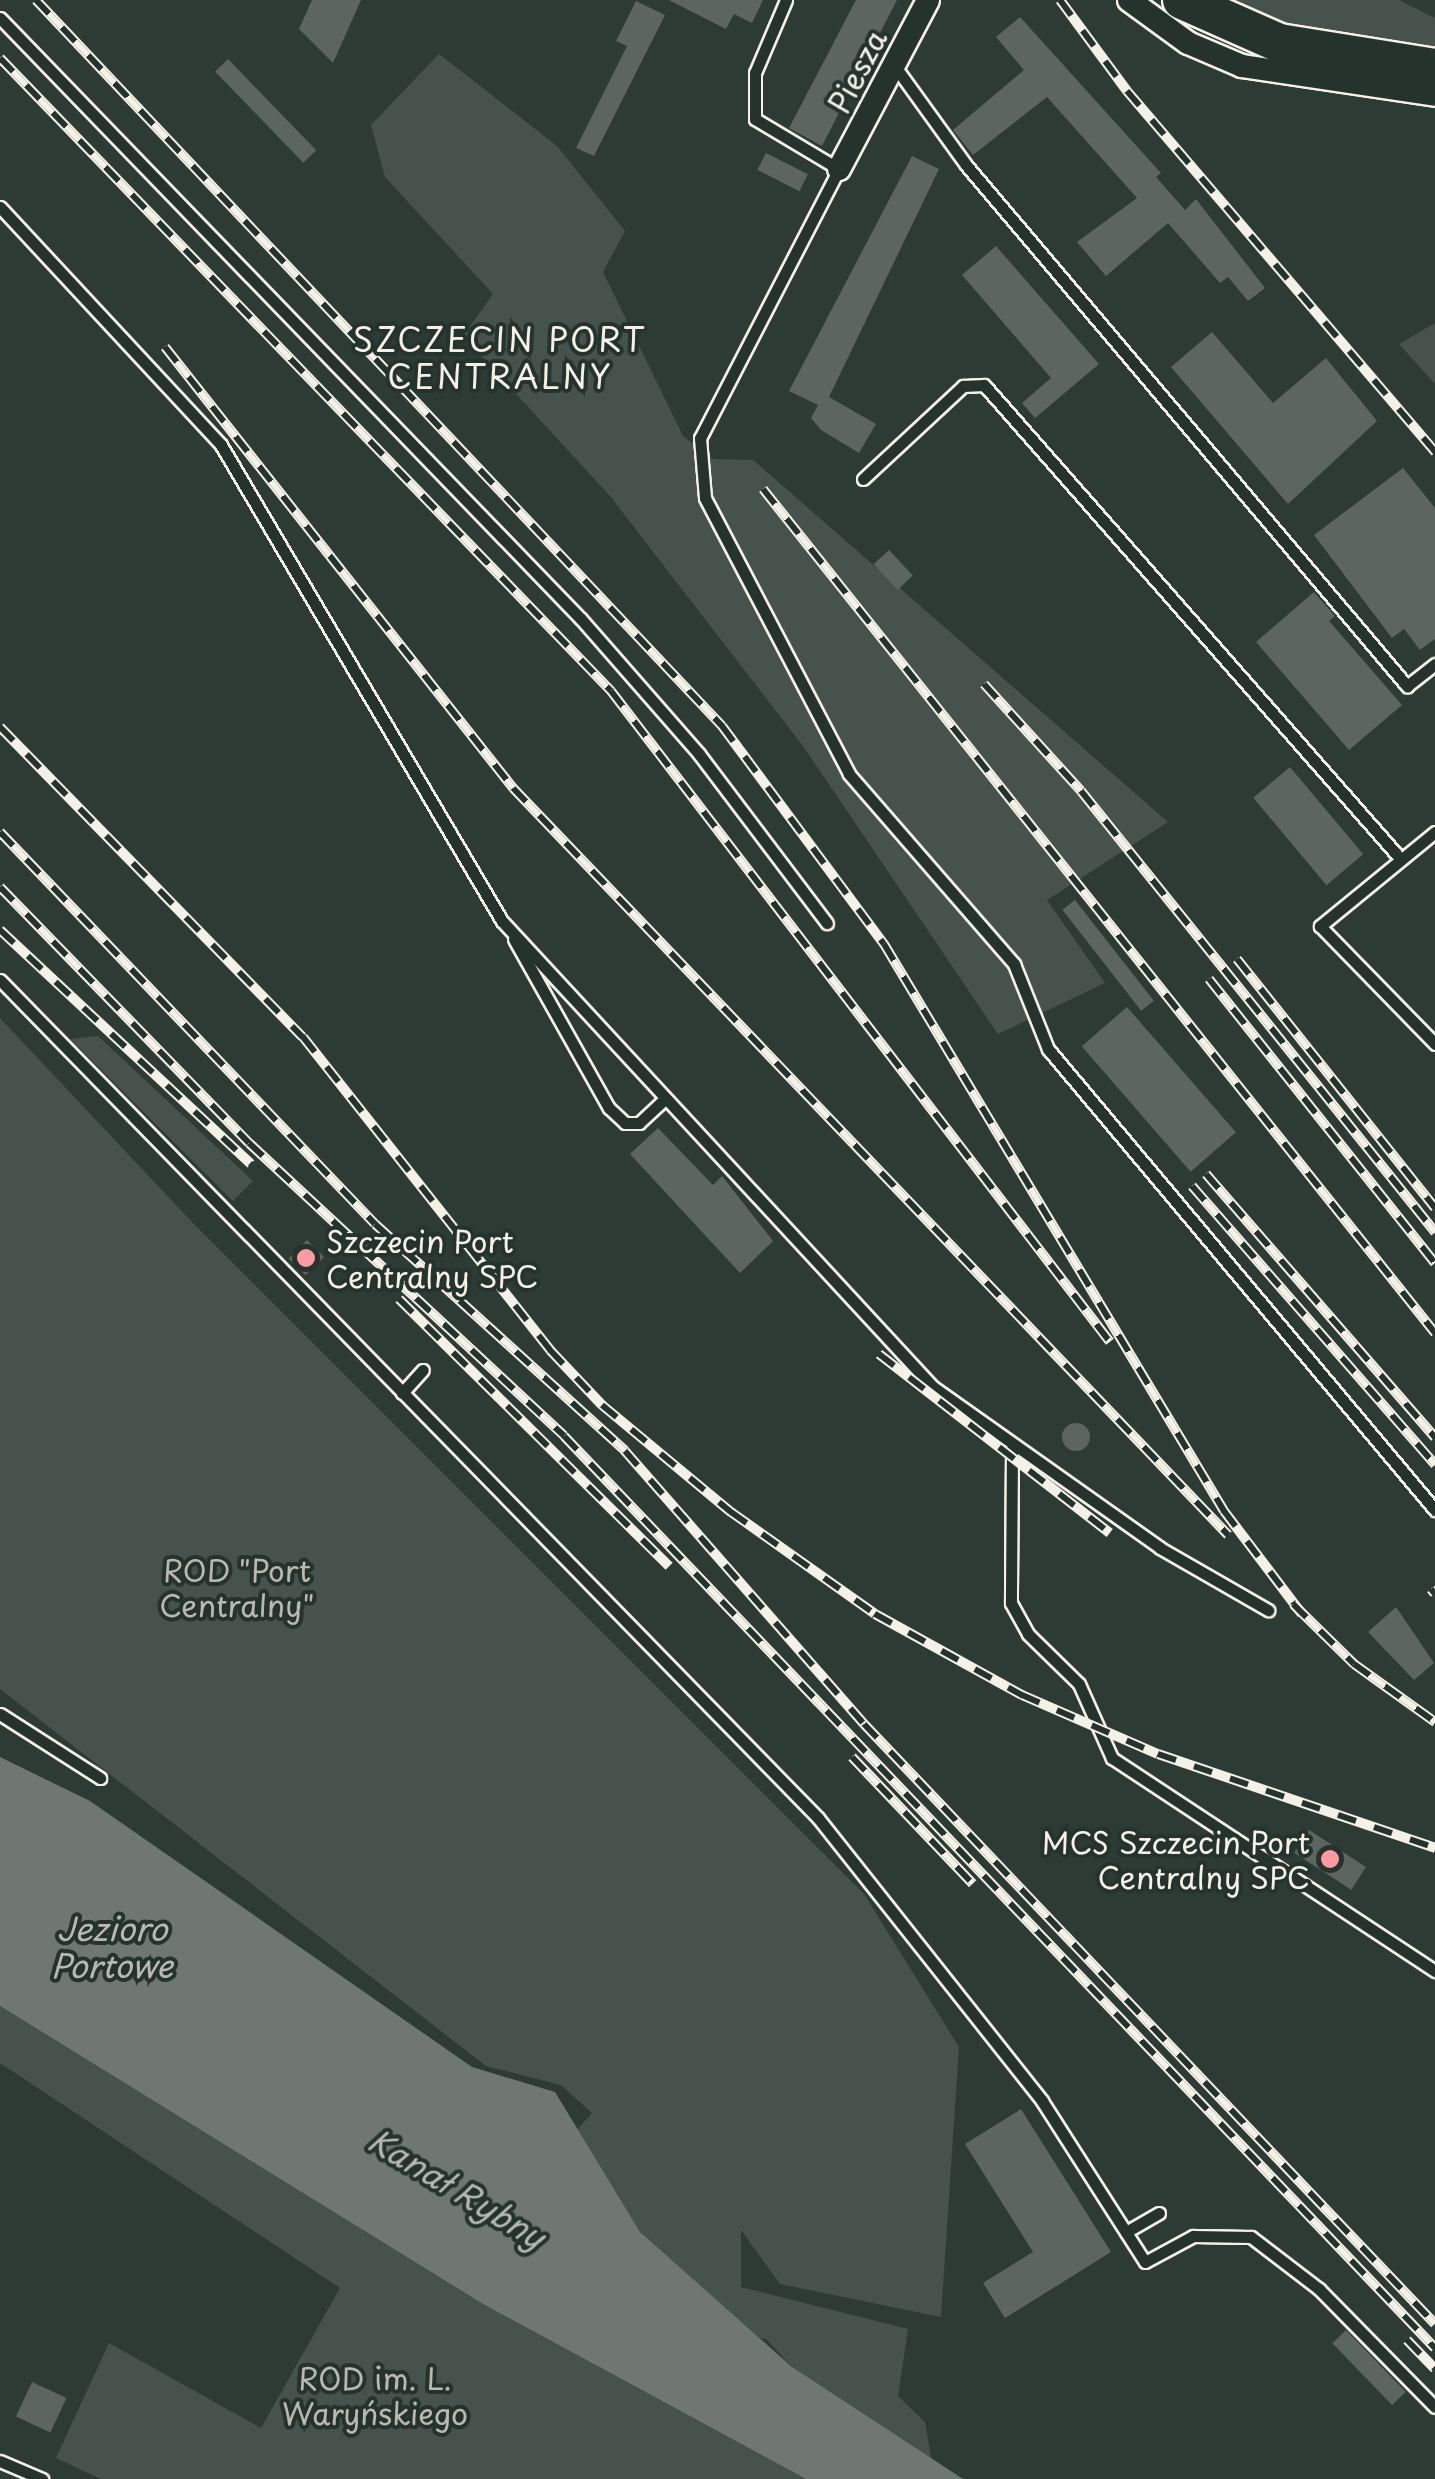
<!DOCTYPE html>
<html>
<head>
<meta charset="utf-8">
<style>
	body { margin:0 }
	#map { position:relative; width:1435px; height:2479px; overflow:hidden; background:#2e3b34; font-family:"Playpen Sans",sans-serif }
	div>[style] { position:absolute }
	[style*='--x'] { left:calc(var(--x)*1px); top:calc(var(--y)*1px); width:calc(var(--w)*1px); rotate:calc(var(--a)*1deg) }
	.green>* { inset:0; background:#48524c }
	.water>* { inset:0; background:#6f7770 }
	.building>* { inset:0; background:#5c655e; transform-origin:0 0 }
	.round { border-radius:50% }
	.roads { filter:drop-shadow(2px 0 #f4f1e8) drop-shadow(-2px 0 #f4f1e8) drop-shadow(0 2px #f4f1e8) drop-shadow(0 -2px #f4f1e8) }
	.service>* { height:11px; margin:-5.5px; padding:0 5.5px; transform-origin:5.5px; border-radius:5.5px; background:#26332d }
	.minor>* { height:22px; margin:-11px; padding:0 11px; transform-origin:11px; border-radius:11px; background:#26332d }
	.primary>* { height:38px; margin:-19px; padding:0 19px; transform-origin:19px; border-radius:19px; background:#26332d }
	.rail>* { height:10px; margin-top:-5px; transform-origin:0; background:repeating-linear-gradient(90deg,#26332d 0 19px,#f4f1e8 0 38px); box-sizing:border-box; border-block:2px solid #f4f1e8 }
	.dots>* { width:28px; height:28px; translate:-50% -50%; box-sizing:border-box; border:5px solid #26332d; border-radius:50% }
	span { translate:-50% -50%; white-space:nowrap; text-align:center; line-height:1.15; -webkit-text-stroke:8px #26332d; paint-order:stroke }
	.street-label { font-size:30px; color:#f4f1e8 }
	.poi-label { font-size:30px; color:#f4f1e8 }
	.left { translate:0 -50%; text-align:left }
	.right { translate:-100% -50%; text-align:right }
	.park-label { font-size:30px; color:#b8b9b1 }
	.neighbourhood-label { font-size:32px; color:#f4f1e8; letter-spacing:2.5px }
	.water-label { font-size:32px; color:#b8bab2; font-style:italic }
</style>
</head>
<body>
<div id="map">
	<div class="green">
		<div style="clip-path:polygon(1200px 0,1399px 0,1435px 18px,1435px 58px,1347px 47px)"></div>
		<div style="clip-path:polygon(439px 54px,557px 146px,625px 231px,603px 272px,683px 436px,713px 459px,753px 460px,1168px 822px,1047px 900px,1105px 983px,998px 1034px,803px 746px,610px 496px,463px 336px,493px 294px,385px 177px,371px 125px)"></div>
		<div style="clip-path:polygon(1435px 323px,1435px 384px,1399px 344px)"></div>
		<div style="clip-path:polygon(0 1018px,191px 1221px,864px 1894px,959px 2047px,941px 2317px,780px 2284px,741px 2230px,741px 2287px,908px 2329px,898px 2396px,925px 2422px,935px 2479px,797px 2400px,792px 2367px,766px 2339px,749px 2337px,640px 2232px,577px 2130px,592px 2113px,561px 2085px,486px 2066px,0 1689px)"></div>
		<div style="clip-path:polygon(98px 1036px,253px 1181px,233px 1201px,70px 1039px)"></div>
		<div style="clip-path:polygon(0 2006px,483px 2304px,806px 2479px,101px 2479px,56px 2458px,109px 2343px,261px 2428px,340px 2288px,0 2063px)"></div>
	</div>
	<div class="water">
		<div style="clip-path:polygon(0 1757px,90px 1801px,472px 2067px,555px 2092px,640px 2232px,792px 2367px,963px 2479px,806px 2479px,483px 2304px,0 2006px)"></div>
	</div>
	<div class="building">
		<div style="clip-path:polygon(312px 0,361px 0,333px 63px,299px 29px)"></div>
		<div style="clip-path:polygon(669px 0,763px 0,752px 23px,734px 14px,726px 29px)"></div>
		<div style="clip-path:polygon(856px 0,897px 0,822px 146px,789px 128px)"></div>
		<div style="clip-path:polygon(636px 1px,665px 15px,594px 156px,576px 148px,627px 46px,616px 41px)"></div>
		<div style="clip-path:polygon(1020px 17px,1161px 173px,1156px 177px,1185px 210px,1196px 199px,1265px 288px,1248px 301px,1228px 277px,1220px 283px,1168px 223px,1106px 276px,1077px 242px,1137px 198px,1047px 97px,973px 155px,953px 130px,1024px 70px,996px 37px)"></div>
		<div style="left:228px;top:59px;width:127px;height:18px;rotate:46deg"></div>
		<div style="left:766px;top:153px;width:47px;height:19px;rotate:27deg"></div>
		<div style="clip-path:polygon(912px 156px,939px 169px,829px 397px,876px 424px,859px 453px,821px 430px,811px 418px,818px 405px,789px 391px)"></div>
		<div style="clip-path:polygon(996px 246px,1099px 364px,1035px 418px,1022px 403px,1051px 378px,962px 275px)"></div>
		<div style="clip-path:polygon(1212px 332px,1273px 403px,1326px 358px,1377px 421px,1288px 504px,1171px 367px)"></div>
		<div style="clip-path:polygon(1403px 468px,1435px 508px,1435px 639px,1420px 650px,1404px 629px,1392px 638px,1314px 535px)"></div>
		<div style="left:889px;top:550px;width:35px;height:21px;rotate:47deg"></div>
		<div style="clip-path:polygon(1314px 592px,1335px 616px,1329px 621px,1402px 705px,1349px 750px,1256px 642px)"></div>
		<div style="left:1290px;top:767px;width:114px;height:48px;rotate:50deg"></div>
		<div style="left:1075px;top:900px;width:128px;height:16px;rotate:52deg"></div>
		<div style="left:1127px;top:1007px;width:166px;height:60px;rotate:49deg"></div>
		<div style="clip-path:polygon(658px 1128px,713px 1185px,722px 1176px,773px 1241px,740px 1273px,630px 1154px)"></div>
		<div style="left:307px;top:1240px;width:24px;height:26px;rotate:45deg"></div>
		<div class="round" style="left:1062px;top:1423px;width:28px;height:28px"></div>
		<div style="clip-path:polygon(1396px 1607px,1434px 1663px,1414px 1680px,1368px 1632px)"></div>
		<div style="left:1309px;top:1830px;width:68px;height:27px;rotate:33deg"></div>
		<div style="clip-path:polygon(1021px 2109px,1111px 2252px,1005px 2318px,983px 2283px,1033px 2252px,965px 2144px)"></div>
		<div style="left:1346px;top:2330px;width:86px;height:19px;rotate:46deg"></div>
		<div style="left:32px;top:2382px;width:38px;height:38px;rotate:25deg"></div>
	</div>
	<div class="roads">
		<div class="service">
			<div style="--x:786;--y:0;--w:79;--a:113"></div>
			<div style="--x:755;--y:73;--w:46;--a:90"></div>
			<div style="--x:755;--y:119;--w:98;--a:30.8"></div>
			<div style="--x:839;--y:169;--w:303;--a:117.3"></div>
			<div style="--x:700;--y:438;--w:60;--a:85.2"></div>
			<div style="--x:705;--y:498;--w:311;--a:62.4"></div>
			<div style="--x:849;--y:774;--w:252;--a:49"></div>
			<div style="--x:1014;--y:964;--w:92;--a:68.2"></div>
			<div style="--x:1048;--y:1049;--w:602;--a:49.99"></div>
			<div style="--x:0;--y:18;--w:836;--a:45.97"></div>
			<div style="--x:581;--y:619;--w:179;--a:48.8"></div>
			<div style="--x:699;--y:754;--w:212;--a:52.9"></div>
			<div style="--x:894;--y:65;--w:123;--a:54.2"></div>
			<div style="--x:966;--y:165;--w:683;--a:49.75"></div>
			<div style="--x:1407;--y:686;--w:36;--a:-38"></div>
			<div style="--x:0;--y:207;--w:325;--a:47.1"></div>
			<div style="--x:221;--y:445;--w:553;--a:59.45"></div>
			<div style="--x:502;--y:921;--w:635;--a:47.23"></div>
			<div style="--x:933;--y:1387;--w:278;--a:35.3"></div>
			<div style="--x:1160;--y:1548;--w:125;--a:29.9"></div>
			<div style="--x:863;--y:479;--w:137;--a:-42.9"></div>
			<div style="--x:963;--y:386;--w:21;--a:-3"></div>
			<div style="--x:984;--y:385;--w:628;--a:48.68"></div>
			<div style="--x:1435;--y:832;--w:149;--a:140.7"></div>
			<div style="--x:1320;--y:926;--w:165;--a:45.7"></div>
			<div style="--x:514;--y:939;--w:194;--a:60.7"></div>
			<div style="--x:609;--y:1108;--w:22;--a:43"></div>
			<div style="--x:625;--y:1123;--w:14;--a:0"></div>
			<div style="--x:639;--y:1123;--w:35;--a:-43"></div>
			<div style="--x:0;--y:980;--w:1171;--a:45.69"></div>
			<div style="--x:818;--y:1818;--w:361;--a:51.6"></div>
			<div style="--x:1042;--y:2101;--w:191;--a:57.4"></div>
			<div style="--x:1145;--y:2262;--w:55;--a:-28.4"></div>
			<div style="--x:1193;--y:2236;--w:58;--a:1"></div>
			<div style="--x:1251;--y:2237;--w:86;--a:37.4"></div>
			<div style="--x:1319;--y:2289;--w:165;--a:45.5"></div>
			<div style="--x:402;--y:1393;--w:31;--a:-48"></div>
			<div style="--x:1012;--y:1449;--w:154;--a:90.4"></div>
			<div style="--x:1011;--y:1603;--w:35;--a:61"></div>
			<div style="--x:1028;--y:1634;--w:71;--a:44.4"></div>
			<div style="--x:1079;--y:1684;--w:81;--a:66"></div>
			<div style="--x:1112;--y:1758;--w:387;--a:33.4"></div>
			<div style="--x:0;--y:1714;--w:119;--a:32.6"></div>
			<div style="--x:1126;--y:2232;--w:38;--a:-30"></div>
			<div style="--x:0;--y:2461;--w:46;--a:23.2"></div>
		</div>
		<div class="minor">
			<div style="--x:1129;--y:0;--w:73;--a:36.1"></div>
			<div style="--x:1188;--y:43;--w:59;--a:23.1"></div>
			<div style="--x:1242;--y:66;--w:195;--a:8.5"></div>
			<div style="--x:839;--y:169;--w:191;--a:-62.2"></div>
		</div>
		<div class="primary">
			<div style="--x:1182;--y:0;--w:106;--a:23.9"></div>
			<div style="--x:1279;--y:43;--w:158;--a:9.1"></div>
		</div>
	</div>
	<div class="rail">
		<div style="--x:36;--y:0;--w:999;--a:46.62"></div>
		<div style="--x:722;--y:726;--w:272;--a:53.4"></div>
		<div style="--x:884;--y:944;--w:661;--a:59.05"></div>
		<div style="--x:1224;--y:1511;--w:129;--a:52.9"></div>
		<div style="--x:1060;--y:0;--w:113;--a:53.6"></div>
		<div style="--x:1127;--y:91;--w:475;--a:49.5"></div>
		<div style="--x:0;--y:58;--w:880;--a:46.01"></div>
		<div style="--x:611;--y:691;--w:820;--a:52.53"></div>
		<div style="--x:165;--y:347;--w:562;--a:51.72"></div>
		<div style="--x:513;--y:788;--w:1034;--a:46.25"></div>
		<div style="--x:763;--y:489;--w:1079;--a:51.47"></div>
		<div style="--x:984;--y:684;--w:144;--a:47.8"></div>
		<div style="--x:1081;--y:791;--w:566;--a:51.25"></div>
		<div style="--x:0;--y:727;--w:433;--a:45.7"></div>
		<div style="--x:303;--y:1037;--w:399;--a:51.7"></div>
		<div style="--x:550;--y:1350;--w:76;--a:46.6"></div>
		<div style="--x:602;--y:1405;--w:168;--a:39.7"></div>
		<div style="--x:731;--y:1512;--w:176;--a:35.3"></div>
		<div style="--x:875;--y:1614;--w:168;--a:28.9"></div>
		<div style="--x:1022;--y:1695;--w:148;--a:23.5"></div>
		<div style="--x:1158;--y:1754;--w:293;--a:18.7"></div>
		<div style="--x:0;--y:832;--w:542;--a:46.27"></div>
		<div style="--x:375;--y:1224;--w:338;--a:42.2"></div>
		<div style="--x:625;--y:1451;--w:363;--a:48.8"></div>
		<div style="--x:864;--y:1724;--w:828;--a:46.42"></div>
		<div style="--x:0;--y:887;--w:357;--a:45.8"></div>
		<div style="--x:249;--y:1143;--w:430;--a:42.9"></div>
		<div style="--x:564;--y:1436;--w:1261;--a:46.32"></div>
		<div style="--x:0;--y:930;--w:343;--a:43"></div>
		<div style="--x:1237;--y:959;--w:318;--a:51.5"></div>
		<div style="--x:1209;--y:979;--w:363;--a:51.5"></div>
		<div style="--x:1206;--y:1174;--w:349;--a:49"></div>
		<div style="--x:1192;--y:1186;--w:370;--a:48.9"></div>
		<div style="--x:399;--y:1299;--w:380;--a:44.7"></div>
		<div style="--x:879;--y:1354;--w:292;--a:37.8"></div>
		<div style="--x:1431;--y:1589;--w:6;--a:51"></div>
		<div style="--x:1293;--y:1604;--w:86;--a:44.5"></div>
		<div style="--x:1354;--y:1664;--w:100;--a:35.6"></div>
		<div style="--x:852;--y:1757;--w:175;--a:46.4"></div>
		<div style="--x:1407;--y:2340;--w:40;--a:46"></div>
	</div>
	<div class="dots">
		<div style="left:306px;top:1258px;background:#ff9aa2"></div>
		<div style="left:1330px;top:1859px;background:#ff9aa2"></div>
	</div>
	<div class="street-label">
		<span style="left:857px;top:71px;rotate:-62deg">Piesza</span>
	</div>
	<div class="poi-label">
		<span class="left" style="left:326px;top:1258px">Szczecin Port<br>Centralny SPC</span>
		<span class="right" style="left:1310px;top:1859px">MCS Szczecin Port<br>Centralny SPC</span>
	</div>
	<div class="park-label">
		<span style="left:237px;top:1587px">ROD "Port<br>Centralny"</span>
		<span style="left:375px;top:2395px">ROD im. L.<br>Waryńskiego</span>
	</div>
	<div class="neighbourhood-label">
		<span style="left:500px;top:358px">SZCZECIN PORT<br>CENTRALNY</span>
	</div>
	<div class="water-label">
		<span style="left:112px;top:1947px">Jezioro<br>Portowe</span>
		<span style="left:457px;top:2188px;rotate:31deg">Kanał Rybny</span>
	</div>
</div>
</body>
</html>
